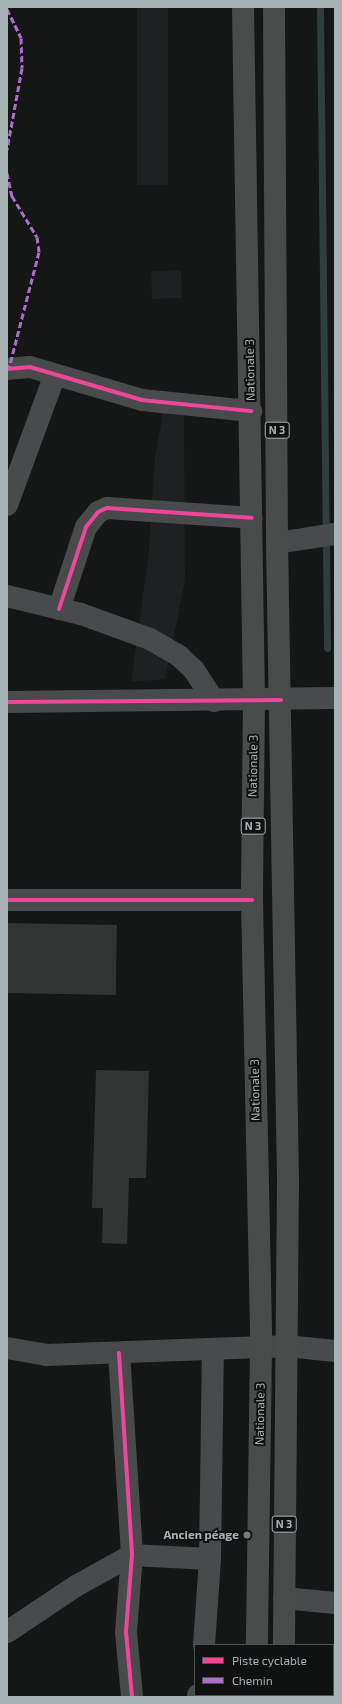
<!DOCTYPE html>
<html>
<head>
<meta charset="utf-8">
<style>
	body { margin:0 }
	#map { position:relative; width:342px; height:1704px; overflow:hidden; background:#151616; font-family:"Exo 2",sans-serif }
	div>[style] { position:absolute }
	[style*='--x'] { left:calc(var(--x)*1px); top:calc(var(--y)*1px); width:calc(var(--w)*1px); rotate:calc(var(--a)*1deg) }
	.built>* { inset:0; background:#1f2021; transform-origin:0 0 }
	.stream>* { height:7px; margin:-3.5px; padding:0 3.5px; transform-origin:3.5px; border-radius:3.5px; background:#303e3d }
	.building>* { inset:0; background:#333434; transform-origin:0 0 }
	.minor>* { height:22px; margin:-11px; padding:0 11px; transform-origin:11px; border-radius:11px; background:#484a4b }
	.major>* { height:22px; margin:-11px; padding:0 11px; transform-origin:11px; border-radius:11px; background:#4a4c4c }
	.quiet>* { height:3px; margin-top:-1.5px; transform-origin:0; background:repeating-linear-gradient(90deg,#b06ccc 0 6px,transparent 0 9px) }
	.cycleway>* { height:4px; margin:-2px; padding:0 2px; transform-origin:2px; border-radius:2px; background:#ed469a }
	.dots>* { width:11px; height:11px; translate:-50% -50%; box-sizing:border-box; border:2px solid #101111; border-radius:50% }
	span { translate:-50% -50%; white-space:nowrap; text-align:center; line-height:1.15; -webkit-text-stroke:4px #101111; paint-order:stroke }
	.shield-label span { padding:1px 3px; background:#101111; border:1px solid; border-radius:3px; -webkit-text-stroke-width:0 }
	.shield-label { font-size:11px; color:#a8b3b5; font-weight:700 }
	.street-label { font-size:12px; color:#a8b3b5 }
	.poi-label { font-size:12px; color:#a8b3b5; font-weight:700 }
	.right { translate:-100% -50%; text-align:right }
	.frame { position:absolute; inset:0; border:8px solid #a8b3b5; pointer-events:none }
	.legend { position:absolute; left:194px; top:1644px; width:140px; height:52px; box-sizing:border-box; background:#101111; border:1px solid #4d5253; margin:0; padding:5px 7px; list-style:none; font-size:12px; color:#a8b3b5 }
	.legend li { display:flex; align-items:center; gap:8px; height:20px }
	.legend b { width:20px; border:1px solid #4d5253 }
</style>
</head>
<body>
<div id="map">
	<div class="built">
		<div style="left:137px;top:7px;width:31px;height:178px"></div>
		<div style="left:181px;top:270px;width:28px;height:30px;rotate:88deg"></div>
		<div style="clip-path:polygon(165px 403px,184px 406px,185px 581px,165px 679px,131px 682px,148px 560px,155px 458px)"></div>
	</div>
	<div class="stream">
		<div style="--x:320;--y:7;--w:641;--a:89.37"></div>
	</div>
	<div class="building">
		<div style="left:7px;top:923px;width:110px;height:70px;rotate:1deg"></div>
		<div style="clip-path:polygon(96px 1070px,149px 1071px,146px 1178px,129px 1178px,127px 1244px,102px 1243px,103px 1208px,92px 1208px)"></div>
	</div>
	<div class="minor">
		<div style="--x:7;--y:369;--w:23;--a:-5"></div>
		<div style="--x:30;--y:367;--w:117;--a:16.4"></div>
		<div style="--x:142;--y:400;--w:110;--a:5.8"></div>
		<div style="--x:7;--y:505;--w:136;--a:-69.8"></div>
		<div style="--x:277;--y:543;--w:59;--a:-8.8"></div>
		<div style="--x:7;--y:596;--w:76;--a:13.7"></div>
		<div style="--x:81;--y:614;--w:73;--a:19.9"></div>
		<div style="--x:150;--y:639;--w:34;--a:30"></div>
		<div style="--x:179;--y:656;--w:21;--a:43"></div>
		<div style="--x:194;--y:670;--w:37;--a:57"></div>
		<div style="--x:59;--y:609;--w:86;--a:-71.8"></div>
		<div style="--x:86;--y:527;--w:19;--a:-51"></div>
		<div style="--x:98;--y:512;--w:10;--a:-24"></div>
		<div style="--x:107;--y:508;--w:145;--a:3.9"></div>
		<div style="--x:7;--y:702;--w:328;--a:-0.7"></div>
		<div style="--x:7;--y:900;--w:245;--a:0"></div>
		<div style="--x:7;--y:1348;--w:40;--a:10"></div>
		<div style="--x:46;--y:1355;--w:241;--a:-2.1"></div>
		<div style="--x:287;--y:1346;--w:48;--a:5.9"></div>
		<div style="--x:119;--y:1353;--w:202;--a:86.3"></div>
		<div style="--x:132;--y:1555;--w:77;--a:94.5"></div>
		<div style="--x:126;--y:1632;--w:65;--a:84.7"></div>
		<div style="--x:284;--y:1598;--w:51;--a:5.6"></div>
		<div style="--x:7;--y:1632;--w:83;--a:-33.7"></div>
		<div style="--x:76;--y:1586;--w:64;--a:-29"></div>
		<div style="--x:132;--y:1555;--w:78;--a:2.9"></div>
		<div style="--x:204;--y:1645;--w:86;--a:-86"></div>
		<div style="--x:210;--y:1559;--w:209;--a:-89.2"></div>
		<div style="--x:198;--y:1697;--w:2;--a:-90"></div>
	</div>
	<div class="major">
		<div style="--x:243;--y:7;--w:693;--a:89.09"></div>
		<div style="--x:254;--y:700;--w:200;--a:90.6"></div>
		<div style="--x:252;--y:900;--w:448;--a:88.8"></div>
		<div style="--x:261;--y:1348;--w:297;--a:90.8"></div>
		<div style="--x:274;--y:7;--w:536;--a:89.68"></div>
		<div style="--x:277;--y:543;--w:637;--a:89.01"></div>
		<div style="--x:288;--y:1180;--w:465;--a:90.5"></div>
		<div style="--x:284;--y:1695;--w:2;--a:90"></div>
		<div style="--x:256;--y:1697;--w:2;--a:-90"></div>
	</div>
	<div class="quiet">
		<div style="--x:7;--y:9;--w:32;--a:64"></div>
		<div style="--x:21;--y:38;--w:30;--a:88"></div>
		<div style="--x:22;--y:68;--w:83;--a:100.4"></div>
		<div style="--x:7;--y:173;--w:24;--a:78"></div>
		<div style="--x:12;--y:196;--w:48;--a:58.6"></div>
		<div style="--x:37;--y:237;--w:15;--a:82"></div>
		<div style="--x:39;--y:252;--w:120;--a:104.5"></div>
	</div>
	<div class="cycleway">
		<div style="--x:7;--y:369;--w:23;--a:-5"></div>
		<div style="--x:30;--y:367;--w:117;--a:16.4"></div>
		<div style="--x:142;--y:400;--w:110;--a:5.8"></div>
		<div style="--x:59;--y:609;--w:86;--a:-71.8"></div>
		<div style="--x:86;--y:527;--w:19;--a:-51"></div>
		<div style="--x:98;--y:512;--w:10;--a:-24"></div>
		<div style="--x:107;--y:508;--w:145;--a:3.9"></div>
		<div style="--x:7;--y:702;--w:274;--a:-0.4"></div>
		<div style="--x:7;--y:900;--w:245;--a:0"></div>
		<div style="--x:119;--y:1353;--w:202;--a:86.3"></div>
		<div style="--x:132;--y:1555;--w:77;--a:94.5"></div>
		<div style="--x:126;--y:1632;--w:65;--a:84.7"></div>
	</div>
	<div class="dots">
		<div style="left:247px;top:1535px;background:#757c7d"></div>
	</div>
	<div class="shield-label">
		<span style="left:277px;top:430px">N 3</span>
		<span style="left:253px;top:826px">N 3</span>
		<span style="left:284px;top:1524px">N 3</span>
	</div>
	<div class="street-label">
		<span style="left:250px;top:370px;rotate:-91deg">Nationale 3</span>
		<span style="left:253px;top:766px;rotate:-89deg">Nationale 3</span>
		<span style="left:255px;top:1090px;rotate:-91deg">Nationale 3</span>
		<span style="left:260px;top:1414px;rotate:-89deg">Nationale 3</span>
	</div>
	<div class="poi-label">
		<span class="right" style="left:239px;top:1535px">Ancien péage</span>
	</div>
	<div class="frame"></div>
	<ul class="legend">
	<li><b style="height:5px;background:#ed469a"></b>Piste cyclable</li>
	<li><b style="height:5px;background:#b06ccc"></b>Chemin</li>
	</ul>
</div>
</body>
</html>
